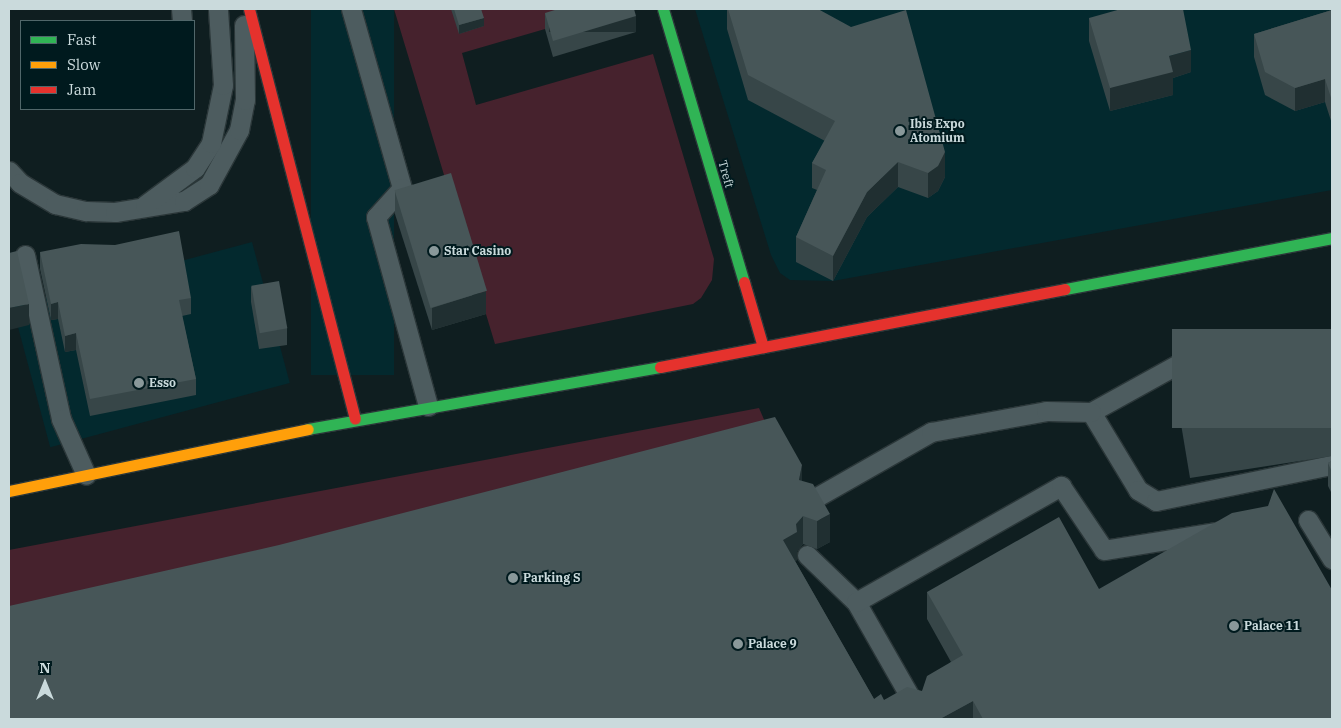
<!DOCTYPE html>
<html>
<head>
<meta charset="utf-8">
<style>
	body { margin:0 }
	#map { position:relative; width:1341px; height:728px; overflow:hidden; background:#0f1e20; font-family:"IBM Plex Serif",serif }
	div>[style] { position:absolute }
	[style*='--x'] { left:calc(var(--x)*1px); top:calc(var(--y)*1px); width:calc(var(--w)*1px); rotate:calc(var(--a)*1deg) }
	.built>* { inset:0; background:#03292e; transform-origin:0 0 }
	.green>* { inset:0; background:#46222d }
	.roads { filter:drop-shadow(1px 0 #2b3739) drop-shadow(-1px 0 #2b3739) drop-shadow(0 1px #2b3739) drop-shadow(0 -1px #2b3739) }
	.lane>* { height:19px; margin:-9.5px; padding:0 9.5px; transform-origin:9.5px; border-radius:9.5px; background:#4d5c5f }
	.fast>* { height:11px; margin:-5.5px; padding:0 5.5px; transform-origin:5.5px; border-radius:5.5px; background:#30b455 }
	.slow>* { height:11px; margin:-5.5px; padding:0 5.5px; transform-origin:5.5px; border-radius:5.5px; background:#ff9f0a }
	.jam>* { height:11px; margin:-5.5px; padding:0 5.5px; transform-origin:5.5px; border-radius:5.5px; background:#e5322d }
	.wall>* { inset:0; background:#374648 }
	.shaded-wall>* { inset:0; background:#202f31; transform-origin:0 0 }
	.building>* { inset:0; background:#475658; transform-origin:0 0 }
	.dots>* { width:14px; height:14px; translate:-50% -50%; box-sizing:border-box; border:2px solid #001a1e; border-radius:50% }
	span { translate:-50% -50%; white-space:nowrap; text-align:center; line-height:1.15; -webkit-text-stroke:4px #001a1e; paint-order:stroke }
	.poi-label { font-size:12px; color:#cadadc; font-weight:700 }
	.left { translate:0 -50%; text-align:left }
	.street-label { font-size:12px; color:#cadadc }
	.frame { position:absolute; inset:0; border:10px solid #cadadc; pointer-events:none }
	.legend { position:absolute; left:20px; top:20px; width:175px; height:90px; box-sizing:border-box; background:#001a1e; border:1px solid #51676a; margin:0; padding:6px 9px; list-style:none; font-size:15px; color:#cadadc }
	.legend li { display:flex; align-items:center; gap:10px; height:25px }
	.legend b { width:25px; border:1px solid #51676a }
	.north { position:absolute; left:20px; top:658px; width:50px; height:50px; -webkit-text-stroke:4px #001a1e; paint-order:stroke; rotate:0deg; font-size:14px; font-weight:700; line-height:20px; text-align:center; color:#cadadc }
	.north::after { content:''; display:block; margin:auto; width:18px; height:22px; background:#cadadc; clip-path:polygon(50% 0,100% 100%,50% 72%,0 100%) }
</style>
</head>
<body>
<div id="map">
	<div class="built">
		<div style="left:311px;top:9px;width:83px;height:366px"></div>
		<div style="clip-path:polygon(695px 9px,1332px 9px,1332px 190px,833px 281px,790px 280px,780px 273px,771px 255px)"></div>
		<div style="left:252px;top:242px;width:146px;height:248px;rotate:75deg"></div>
	</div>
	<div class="green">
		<div style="clip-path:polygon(394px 9px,614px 9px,462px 53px,476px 105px,653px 54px,714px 259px,712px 280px,701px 298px,693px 304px,495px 344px)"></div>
		<div style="clip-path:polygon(759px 408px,775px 445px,9px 636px,9px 550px)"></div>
	</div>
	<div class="roads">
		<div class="lane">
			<div style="--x:181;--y:9;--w:12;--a:85"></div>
			<div style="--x:351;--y:9;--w:186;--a:74.1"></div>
			<div style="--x:402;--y:188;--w:39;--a:132"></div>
			<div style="--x:376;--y:217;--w:196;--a:74.6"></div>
			<div style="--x:9;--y:171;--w:16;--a:47"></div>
			<div style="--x:20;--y:183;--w:41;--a:31"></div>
			<div style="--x:55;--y:204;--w:32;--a:13"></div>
			<div style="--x:86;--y:211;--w:29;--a:2"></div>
			<div style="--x:115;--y:212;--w:70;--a:-9.1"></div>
			<div style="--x:184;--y:201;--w:30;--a:-33"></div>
			<div style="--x:209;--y:185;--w:63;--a:-61.4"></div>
			<div style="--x:239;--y:130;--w:31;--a:-79"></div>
			<div style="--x:245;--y:100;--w:75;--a:-90.8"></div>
			<div style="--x:145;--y:205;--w:62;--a:-36.5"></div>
			<div style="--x:195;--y:168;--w:30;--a:-57"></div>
			<div style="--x:211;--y:143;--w:59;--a:-78.3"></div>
			<div style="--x:223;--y:85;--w:76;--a:-93.8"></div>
			<div style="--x:25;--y:255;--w:168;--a:77.6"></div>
			<div style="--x:61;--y:419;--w:61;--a:65.9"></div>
			<div style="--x:1198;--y:353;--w:122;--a:151.1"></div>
			<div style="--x:1091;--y:412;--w:91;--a:58.9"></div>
			<div style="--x:1138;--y:490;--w:21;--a:31"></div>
			<div style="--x:1156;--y:501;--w:180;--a:-11.6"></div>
			<div style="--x:808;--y:502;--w:142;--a:-29.6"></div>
			<div style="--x:931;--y:432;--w:117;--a:-10.3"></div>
			<div style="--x:1046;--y:411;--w:45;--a:1.3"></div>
			<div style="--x:1308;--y:520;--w:46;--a:58.4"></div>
			<div style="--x:807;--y:555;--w:68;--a:43.8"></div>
			<div style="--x:917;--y:709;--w:123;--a:-119.7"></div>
			<div style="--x:856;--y:602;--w:236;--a:-29.5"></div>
			<div style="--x:1061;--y:486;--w:77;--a:56.1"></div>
			<div style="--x:1104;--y:550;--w:114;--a:-9.1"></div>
		</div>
		<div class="fast">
			<div style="--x:663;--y:9;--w:285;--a:73.5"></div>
			<div style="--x:1065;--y:289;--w:272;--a:-10.8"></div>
			<div style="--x:308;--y:429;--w:357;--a:-10"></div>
		</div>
		<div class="slow">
			<div style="--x:9;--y:491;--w:305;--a:-11.7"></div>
		</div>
		<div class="jam">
			<div style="--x:249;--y:9;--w:423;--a:75.5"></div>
			<div style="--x:744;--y:282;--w:68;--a:73.7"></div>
			<div style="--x:660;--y:367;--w:412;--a:-10.9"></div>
		</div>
	</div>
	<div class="wall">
		<div style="clip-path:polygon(451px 9px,481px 9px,484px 26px,459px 34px)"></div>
		<div style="clip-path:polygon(727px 9px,818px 9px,945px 177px,938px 191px,928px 198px,898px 187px,867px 217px,833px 281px,796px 262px,796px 237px,817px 190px,812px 188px,812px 163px,825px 141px,748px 100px,727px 29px)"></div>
		<div style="clip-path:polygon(1332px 10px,1332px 124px,1325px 102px,1295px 111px,1265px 95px,1254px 57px,1254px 34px)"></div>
		<div style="clip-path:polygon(545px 13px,636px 32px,553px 57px,545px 29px)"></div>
		<div style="clip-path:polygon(1089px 18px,1191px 72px,1173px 78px,1173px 95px,1110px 111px,1089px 41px)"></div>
		<div style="clip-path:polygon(395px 191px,486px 314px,432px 330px,395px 214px)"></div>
		<div style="clip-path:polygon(40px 252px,191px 298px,191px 314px,182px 316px,196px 379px,196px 395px,90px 416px,76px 350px,65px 352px,58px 319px,51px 320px,40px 269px)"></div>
		<div style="clip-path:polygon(251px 286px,287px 328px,287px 345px,259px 349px,251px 302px)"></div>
		<div style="clip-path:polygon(1332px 329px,1332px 456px,1190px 478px,1174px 382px,1174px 354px)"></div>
		<div style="clip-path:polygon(1332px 461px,1332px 494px,1328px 486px,1328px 463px)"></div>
		<div style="clip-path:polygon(802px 481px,830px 542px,817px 549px,803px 544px,797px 551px,797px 560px,795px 561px,874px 699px,884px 700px,922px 691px,951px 662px,927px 619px,927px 592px,1099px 589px,1332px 719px,9px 719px)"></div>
	</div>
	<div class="shaded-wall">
		<div style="left:636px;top:16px;width:16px;height:87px;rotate:90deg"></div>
		<div style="clip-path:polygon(484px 18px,484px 26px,459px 34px,459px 25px)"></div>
		<div style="clip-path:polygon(1191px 50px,1191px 72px,1173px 78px,1173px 95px,1110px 111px,1110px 88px,1169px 56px)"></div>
		<div style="clip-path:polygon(1325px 79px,1325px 102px,1295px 111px,1295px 88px)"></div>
		<div style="clip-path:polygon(945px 152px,945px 177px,938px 191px,928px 198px,928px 173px)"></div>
		<div style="clip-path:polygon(898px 162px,898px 187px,867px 217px,833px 281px,833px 256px,867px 192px)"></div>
		<div style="clip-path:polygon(486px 291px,486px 314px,432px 330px,432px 308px)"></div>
		<div style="clip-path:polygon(58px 302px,58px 319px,51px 320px,51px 304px)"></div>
		<div style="clip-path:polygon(29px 304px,29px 325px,9px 330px,9px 308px)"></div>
		<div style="clip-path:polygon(76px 333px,76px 350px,65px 352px,65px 336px)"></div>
		<div style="clip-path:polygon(802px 465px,802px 493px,799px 480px)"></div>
		<div style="clip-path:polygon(830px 514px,830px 542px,817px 549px,817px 521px)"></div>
		<div style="clip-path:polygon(803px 516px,803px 544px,797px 551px,797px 560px,783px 568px,783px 540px,796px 524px)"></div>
		<div style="clip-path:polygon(973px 701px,973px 719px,940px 719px)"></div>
	</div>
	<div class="building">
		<div style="clip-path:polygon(454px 9px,481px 9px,484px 18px,459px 25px)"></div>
		<div style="clip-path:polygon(558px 9px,634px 9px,636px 16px,553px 41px,545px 13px)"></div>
		<div style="clip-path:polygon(728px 9px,818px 9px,851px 27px,906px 10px,945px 152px,938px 166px,928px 173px,898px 162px,867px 192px,833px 256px,796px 237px,826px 170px,812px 163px,835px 121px,748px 75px)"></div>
		<div style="clip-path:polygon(1121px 9px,1183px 9px,1191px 50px,1169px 56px,1173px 72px,1110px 88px,1089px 18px)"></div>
		<div style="clip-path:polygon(1332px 10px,1332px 101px,1325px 79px,1295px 88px,1265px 72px,1254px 34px)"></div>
		<div style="left:451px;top:173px;width:123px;height:59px;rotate:73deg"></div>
		<div style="clip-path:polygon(179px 231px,191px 298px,179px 300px,196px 379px,90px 399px,76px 333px,65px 336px,58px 302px,51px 304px,40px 252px,81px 244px,115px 245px)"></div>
		<div style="clip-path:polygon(17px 251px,29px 304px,9px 308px,9px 253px)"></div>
		<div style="left:279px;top:281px;width:48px;height:28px;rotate:80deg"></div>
		<div style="left:1332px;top:329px;width:99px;height:160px;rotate:90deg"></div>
		<div style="clip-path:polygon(775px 417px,802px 465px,799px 480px,813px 484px,830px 514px,817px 521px,803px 516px,796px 524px,797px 532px,783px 540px,874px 699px,881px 694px,884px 700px,907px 687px,922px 691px,927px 676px,963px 655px,927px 592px,1059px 517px,1099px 589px,1232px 513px,1268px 506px,1274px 489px,1332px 590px,1332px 719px,983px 719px,973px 701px,940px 719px,9px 719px,9px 606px,279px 545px)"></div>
		<div style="clip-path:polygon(1332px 461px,1332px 472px,1328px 463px)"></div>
	</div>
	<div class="dots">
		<div style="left:900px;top:131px;background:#89989a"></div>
		<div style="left:434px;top:251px;background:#89989a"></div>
		<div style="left:139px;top:383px;background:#89989a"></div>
		<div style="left:513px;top:578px;background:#89989a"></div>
		<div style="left:1234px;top:626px;background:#89989a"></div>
		<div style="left:738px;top:644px;background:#89989a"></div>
	</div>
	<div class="poi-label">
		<span class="left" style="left:910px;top:131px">Ibis Expo<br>Atomium</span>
		<span class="left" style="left:444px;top:251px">Star Casino</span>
		<span class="left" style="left:149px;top:383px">Esso</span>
		<span class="left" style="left:523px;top:578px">Parking S</span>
		<span class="left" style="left:1244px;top:626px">Palace 11</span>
		<span class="left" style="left:748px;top:644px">Palace 9</span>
	</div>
	<div class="street-label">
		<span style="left:726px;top:174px;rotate:74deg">Treft</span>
	</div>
	<div class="frame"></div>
	<ul class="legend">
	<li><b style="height:6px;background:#30b455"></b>Fast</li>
	<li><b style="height:6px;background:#ff9f0a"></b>Slow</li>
	<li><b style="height:6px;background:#e5322d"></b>Jam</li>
	</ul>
	<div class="north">N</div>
</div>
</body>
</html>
